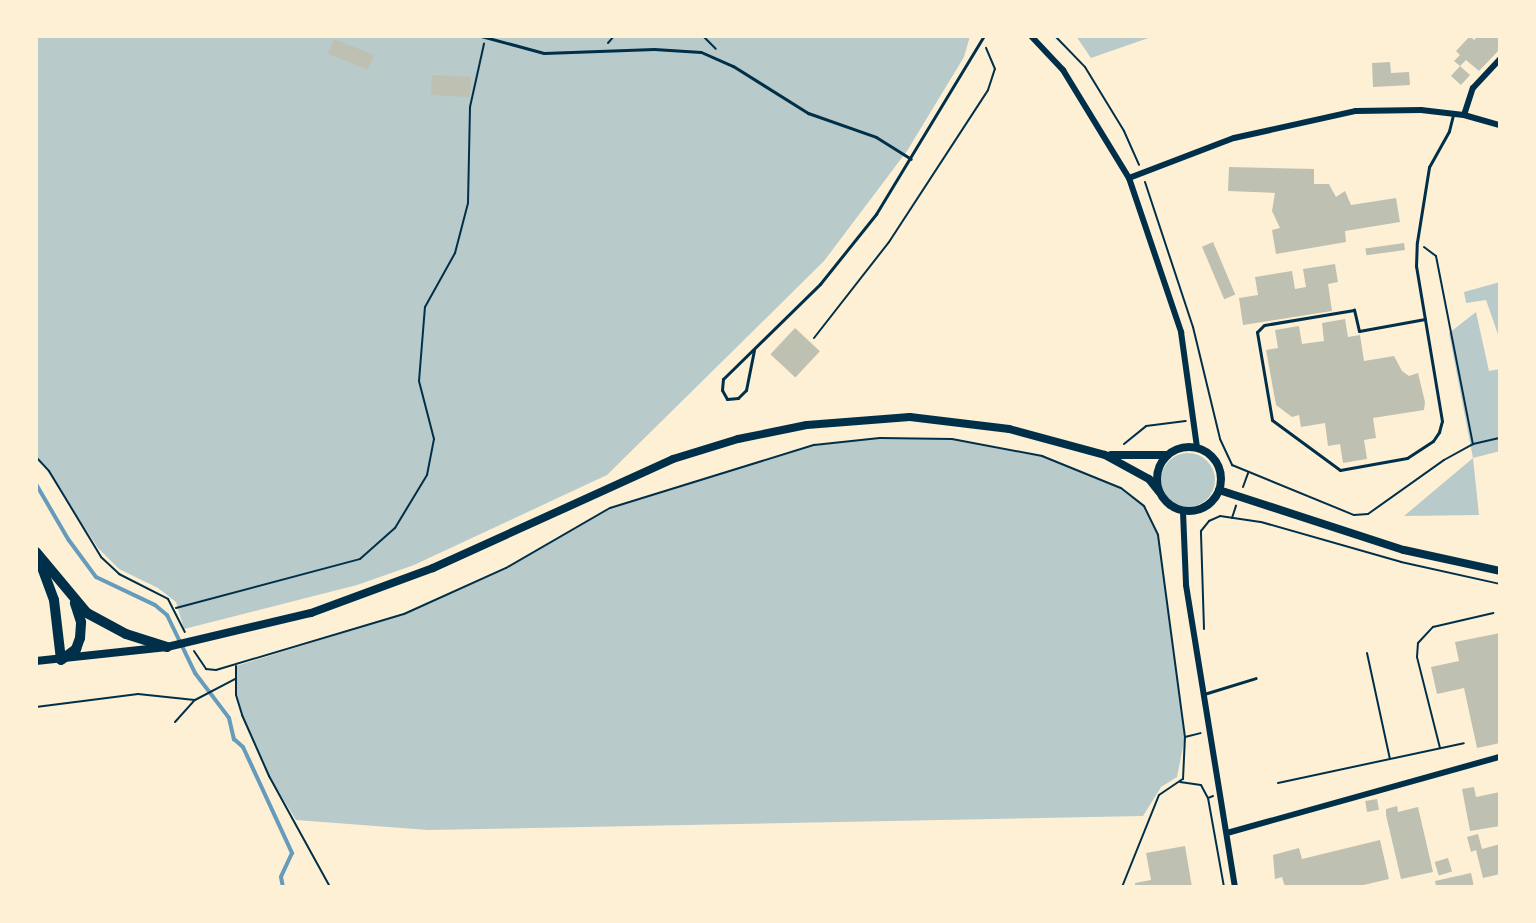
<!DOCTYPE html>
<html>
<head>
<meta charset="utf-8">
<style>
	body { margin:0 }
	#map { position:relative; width:1536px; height:923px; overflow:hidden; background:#fdf0d5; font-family:Overpass,sans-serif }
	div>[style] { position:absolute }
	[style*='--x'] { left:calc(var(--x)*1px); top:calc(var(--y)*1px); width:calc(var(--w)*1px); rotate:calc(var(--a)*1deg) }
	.green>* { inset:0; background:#b9caca }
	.round { border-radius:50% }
	.stream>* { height:4px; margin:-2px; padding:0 2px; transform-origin:2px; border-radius:2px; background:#669bbc }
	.building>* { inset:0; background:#bec0b2; transform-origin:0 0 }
	.path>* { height:2px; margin:-1px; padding:0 1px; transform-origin:1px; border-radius:1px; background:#003049 }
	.service>* { height:3px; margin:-1.5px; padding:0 1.5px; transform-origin:1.5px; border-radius:1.5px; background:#003049 }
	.minor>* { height:6px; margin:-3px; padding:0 3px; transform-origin:3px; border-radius:3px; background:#003049 }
	.secondary>* { height:8px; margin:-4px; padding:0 4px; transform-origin:4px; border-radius:4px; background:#003049 }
	.secondary>.ring { margin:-4px; padding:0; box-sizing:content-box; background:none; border:8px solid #003049; border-radius:50% }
	.trunk>* { height:10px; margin:-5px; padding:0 5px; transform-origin:5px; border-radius:5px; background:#003049 }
	span { translate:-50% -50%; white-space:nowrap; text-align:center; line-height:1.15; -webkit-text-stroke:4.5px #fdf0d5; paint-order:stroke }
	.frame { position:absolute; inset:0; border:38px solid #fdf0d5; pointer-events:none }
</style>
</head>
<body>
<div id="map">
	<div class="green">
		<div style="clip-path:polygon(36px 36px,970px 36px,964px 57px,907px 151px,824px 261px,607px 475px,414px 565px,357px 585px,184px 629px,176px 602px,158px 588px,119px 569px,98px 548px,36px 454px)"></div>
		<div style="clip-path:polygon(1076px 36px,1154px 36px,1091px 58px)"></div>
		<div style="clip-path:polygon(1500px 282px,1500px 340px,1486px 300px,1466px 303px,1464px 292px)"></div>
		<div style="clip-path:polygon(1476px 312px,1489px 371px,1500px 369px,1500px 451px,1473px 458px,1479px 515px,1404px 516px,1473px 458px,1449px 333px)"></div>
		<div style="clip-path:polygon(880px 438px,952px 439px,1042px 456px,1121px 488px,1144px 506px,1158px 535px,1185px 737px,1177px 777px,1161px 787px,1143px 816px,428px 830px,296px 820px,269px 776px,242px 715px,236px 695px,236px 666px,404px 614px,506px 568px,610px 508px,814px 445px)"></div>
		<div class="round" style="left:1161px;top:453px;width:54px;height:54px"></div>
	</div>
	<div class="stream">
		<div style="--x:36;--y:484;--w:64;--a:59.8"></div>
		<div style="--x:68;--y:539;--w:47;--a:53.6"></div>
		<div style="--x:96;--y:577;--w:65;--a:25.4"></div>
		<div style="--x:155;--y:605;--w:16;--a:40"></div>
		<div style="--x:167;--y:615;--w:64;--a:64.2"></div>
		<div style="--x:195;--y:673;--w:56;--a:52.9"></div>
		<div style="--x:229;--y:718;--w:22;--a:77"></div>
		<div style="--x:234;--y:739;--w:12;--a:42"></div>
		<div style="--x:243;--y:747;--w:117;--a:65.2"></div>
		<div style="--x:292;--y:853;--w:26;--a:115"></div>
		<div style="--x:281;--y:877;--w:10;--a:79"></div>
	</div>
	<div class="building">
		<div style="clip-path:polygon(1470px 36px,1474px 40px,1478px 36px,1500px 36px,1500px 49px,1479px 71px,1466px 60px,1460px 66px,1470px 75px,1461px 85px,1451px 76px,1460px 66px,1454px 61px,1460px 55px,1456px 51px)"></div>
		<div style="left:334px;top:39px;width:43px;height:16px;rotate:22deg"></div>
		<div style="clip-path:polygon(1390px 62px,1391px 73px,1409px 72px,1410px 85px,1373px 87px,1372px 63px)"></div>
		<div style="left:432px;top:75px;width:39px;height:20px;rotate:3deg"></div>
		<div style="clip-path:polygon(1229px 167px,1314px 169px,1314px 184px,1329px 184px,1336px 197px,1345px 191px,1351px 205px,1396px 198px,1400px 222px,1345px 231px,1346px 242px,1276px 254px,1272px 230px,1280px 228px,1272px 211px,1275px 193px,1228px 191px)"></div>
		<div style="left:1213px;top:242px;width:57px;height:12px;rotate:67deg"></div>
		<div style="left:1404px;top:243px;width:7px;height:39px;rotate:82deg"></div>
		<div style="clip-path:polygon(1335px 264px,1338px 282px,1328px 284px,1332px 311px,1243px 325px,1239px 298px,1258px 295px,1255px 277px,1292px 271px,1295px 289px,1306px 287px,1303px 269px)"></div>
		<div style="clip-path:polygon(1345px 319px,1348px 337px,1360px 335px,1364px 361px,1394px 356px,1402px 371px,1409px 376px,1418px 373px,1425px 402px,1424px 410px,1373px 418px,1376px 438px,1364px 440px,1367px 459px,1343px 463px,1340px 444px,1328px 446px,1325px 423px,1301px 427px,1299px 415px,1292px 417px,1276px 405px,1266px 350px,1278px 348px,1275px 330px,1299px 326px,1302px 344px,1324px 341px,1322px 323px)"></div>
		<div style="left:795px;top:328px;width:34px;height:36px;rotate:43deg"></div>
		<div style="clip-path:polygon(1500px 633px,1500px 743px,1477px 748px,1464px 688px,1437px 694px,1431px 667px,1459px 661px,1455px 642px)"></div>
		<div style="clip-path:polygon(1474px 787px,1476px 797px,1500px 792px,1500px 826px,1470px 831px,1462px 789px)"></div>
		<div style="left:1377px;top:799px;width:11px;height:12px;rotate:80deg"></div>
		<div style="clip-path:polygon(1397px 806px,1398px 812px,1418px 807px,1433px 872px,1401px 879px,1386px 815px,1386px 809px)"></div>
		<div style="clip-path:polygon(1478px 834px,1482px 849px,1500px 844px,1500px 874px,1483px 878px,1476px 850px,1471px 852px,1467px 837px)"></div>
		<div style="clip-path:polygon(1380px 840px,1389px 879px,1355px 887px,1285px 887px,1282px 877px,1275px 879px,1273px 855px,1299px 848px,1302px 859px)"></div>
		<div style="clip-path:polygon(1185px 846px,1192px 887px,1135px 887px,1135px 883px,1151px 880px,1146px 853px)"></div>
		<div style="left:1448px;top:858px;width:14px;height:14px;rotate:73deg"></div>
		<div style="clip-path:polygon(1471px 873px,1474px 887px,1436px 887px,1435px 881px)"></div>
	</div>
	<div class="path">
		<div style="--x:703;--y:36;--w:18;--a:45"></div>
		<div style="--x:1055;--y:36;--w:43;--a:45.9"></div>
		<div style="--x:1085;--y:67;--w:75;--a:58.6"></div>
		<div style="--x:1124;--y:131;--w:37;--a:66"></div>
		<div style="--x:608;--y:43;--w:9;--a:-49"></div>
		<div style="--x:1145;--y:182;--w:153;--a:71.7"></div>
		<div style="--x:1193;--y:327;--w:115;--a:76.4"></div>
		<div style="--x:1220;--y:439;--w:29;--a:65"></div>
		<div style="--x:1232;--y:465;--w:132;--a:22.3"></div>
		<div style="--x:1354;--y:515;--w:14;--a:-4"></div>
		<div style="--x:1368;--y:514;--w:93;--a:-35.4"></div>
		<div style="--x:1444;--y:460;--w:33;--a:-29"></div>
		<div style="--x:1473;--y:444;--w:28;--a:-13"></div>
		<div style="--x:1424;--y:247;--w:15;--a:37"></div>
		<div style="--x:1436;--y:256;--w:192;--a:78.9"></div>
		<div style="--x:814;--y:338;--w:122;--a:-52"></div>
		<div style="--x:889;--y:242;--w:181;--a:-56.9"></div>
		<div style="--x:988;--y:90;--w:22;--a:-72"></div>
		<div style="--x:995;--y:69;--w:23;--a:-113"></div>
		<div style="--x:1124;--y:444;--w:28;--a:-39"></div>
		<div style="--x:1146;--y:426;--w:40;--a:-7.1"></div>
		<div style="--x:36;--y:457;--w:19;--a:47"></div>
		<div style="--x:49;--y:471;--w:100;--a:58.8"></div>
		<div style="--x:101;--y:557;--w:25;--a:43"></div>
		<div style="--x:119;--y:574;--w:55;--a:27"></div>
		<div style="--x:168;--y:599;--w:37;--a:63"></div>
		<div style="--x:1243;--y:487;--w:15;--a:-70"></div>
		<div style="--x:1232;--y:518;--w:13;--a:-72"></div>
		<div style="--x:176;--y:608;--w:190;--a:-14.9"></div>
		<div style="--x:360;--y:559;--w:47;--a:-41.5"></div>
		<div style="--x:395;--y:528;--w:62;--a:-58.9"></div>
		<div style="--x:427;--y:475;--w:37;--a:-79"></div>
		<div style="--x:434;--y:439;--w:60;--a:-104.5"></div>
		<div style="--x:419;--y:381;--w:74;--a:-85.4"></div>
		<div style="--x:425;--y:307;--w:62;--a:-60.9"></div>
		<div style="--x:455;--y:253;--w:52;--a:-75.4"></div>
		<div style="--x:468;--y:203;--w:96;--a:-88.8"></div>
		<div style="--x:470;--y:107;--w:65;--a:-77.5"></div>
		<div style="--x:1204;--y:629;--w:98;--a:-91.8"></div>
		<div style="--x:1201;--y:531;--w:13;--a:-51"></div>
		<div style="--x:1209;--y:521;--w:12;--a:-24"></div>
		<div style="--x:1220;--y:516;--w:41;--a:8.3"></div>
		<div style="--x:1261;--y:522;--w:146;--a:15.9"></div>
		<div style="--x:1401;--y:562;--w:101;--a:12.5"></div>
		<div style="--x:194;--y:651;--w:22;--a:56"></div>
		<div style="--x:206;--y:669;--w:10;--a:6"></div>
		<div style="--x:216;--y:670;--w:196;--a:-16.6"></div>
		<div style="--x:404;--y:614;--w:112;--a:-24.3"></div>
		<div style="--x:506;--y:568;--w:120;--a:-30"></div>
		<div style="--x:610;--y:508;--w:214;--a:-17.2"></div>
		<div style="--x:814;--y:445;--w:66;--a:-6.1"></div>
		<div style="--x:880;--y:438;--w:72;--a:0.8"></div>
		<div style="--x:952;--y:439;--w:92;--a:10.7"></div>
		<div style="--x:1042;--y:456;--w:85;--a:22.1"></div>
		<div style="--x:1121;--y:488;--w:29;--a:38"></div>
		<div style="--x:1144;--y:506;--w:32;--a:64"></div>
		<div style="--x:1158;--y:535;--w:204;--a:82.4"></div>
		<div style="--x:1367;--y:653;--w:108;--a:77.8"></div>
		<div style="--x:236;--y:666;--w:29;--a:90"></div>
		<div style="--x:236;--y:695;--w:21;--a:73"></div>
		<div style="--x:242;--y:715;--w:67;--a:66.1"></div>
		<div style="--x:269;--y:776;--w:127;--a:61.2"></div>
		<div style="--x:36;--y:707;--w:103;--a:-7.3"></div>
		<div style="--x:138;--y:694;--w:57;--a:6"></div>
		<div style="--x:195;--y:700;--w:45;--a:-27.7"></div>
		<div style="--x:175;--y:722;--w:30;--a:-48"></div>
		<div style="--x:1440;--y:748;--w:94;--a:-104.2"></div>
		<div style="--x:1417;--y:657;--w:14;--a:-86"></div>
		<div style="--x:1418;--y:643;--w:22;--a:-47"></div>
		<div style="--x:1433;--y:627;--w:62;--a:-13.1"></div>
		<div style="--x:1180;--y:782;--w:21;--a:8"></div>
		<div style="--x:1201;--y:785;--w:15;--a:62"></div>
		<div style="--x:1278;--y:783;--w:190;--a:-12.1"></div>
		<div style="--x:1213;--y:796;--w:5;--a:158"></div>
		<div style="--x:1208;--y:798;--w:90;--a:79.8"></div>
		<div style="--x:1122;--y:887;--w:99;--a:-68.1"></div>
		<div style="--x:1159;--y:795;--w:29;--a:-34"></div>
		<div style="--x:1183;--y:779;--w:42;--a:-87.3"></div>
		<div style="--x:1185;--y:737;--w:16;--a:-14"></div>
	</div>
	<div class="service">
		<div style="--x:481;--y:36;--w:65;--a:15.1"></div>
		<div style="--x:544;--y:53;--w:110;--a:-2.1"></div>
		<div style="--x:654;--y:49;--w:47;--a:3.7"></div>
		<div style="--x:701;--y:52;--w:35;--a:24"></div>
		<div style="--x:733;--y:66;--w:89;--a:32.1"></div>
		<div style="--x:808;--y:113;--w:72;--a:19.4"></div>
		<div style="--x:876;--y:137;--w:41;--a:32.2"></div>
		<div style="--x:1425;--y:319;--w:67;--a:169.7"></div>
		<div style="--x:1359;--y:331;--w:22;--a:-103"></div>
		<div style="--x:1354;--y:310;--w:91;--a:170.5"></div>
		<div style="--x:1264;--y:325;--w:10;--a:135"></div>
		<div style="--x:1257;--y:332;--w:89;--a:80.3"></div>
		<div style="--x:1272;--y:420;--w:84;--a:36.3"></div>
		<div style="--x:1340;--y:470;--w:68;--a:-10.2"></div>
		<div style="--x:1407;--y:458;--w:31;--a:-33"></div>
		<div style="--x:1433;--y:441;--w:11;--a:-56"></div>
		<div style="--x:1439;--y:432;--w:11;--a:-75"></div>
		<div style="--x:1442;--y:421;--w:157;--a:-99.5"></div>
		<div style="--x:1416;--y:266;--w:24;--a:-88"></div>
		<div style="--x:1417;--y:242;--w:76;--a:-80.9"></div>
		<div style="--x:1429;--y:167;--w:41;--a:-60.9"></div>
		<div style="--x:1449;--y:131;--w:16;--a:-76"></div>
		<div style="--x:754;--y:350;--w:41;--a:101.3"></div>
		<div style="--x:746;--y:390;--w:11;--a:135"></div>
		<div style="--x:738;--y:398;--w:11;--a:175"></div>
		<div style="--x:727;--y:399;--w:10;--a:-119"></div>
		<div style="--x:722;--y:390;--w:11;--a:-85"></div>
		<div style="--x:723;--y:379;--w:136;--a:-44.4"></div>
		<div style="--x:820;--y:284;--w:90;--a:-51.3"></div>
		<div style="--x:876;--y:214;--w:208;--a:-58.8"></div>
		<div style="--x:1204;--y:694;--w:54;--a:-17.1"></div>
	</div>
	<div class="minor">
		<div style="--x:1031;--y:36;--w:47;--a:46.7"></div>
		<div style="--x:1063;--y:70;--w:127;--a:58.6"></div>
		<div style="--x:1129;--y:178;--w:163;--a:71.3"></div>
		<div style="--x:1181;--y:332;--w:117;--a:82.1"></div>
		<div style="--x:1464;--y:115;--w:28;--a:-72"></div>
		<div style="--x:1473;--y:88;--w:40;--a:-47"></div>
		<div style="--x:1129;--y:178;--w:112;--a:-20.9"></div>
		<div style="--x:1234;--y:138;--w:125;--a:-12.5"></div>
		<div style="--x:1356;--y:111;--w:65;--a:-0.9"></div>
		<div style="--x:1421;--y:110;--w:43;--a:6.6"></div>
		<div style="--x:1464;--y:115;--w:37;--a:16"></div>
		<div style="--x:1183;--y:512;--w:73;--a:87.6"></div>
		<div style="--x:1186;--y:585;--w:306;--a:80.8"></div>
		<div style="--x:1227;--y:833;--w:283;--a:-15.6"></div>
	</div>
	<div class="secondary">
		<div class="ring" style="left:1157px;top:447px;width:56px;height:56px"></div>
		<div style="--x:1111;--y:455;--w:56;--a:0"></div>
		<div style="--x:1219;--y:490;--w:194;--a:18"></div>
		<div style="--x:1404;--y:550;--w:98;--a:12.3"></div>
		<div style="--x:36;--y:661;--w:132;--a:-6.1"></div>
		<div style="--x:167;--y:647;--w:148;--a:-13.3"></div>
		<div style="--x:311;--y:613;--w:130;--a:-20.2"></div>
		<div style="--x:433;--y:568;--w:264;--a:-24.4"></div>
		<div style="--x:673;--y:459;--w:68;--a:-17.1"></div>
		<div style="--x:738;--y:439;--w:70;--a:-11.5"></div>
		<div style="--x:807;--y:425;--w:103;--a:-4.4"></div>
		<div style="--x:910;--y:417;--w:100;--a:6.9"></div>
		<div style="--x:1009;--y:429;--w:99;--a:15.2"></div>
		<div style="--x:1105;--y:455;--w:50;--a:28.6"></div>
		<div style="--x:1149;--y:479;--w:16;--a:52"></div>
	</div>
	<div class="trunk">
		<div style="--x:36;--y:552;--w:80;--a:50.1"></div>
		<div style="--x:87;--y:613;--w:44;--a:28.3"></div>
		<div style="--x:126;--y:634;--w:43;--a:17.6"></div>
		<div style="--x:40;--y:562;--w:40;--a:69.8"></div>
		<div style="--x:54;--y:600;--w:60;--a:83.3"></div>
		<div style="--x:61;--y:660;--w:19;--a:-36"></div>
		<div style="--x:76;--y:649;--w:12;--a:-70"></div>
		<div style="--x:80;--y:638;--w:16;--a:-86"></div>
		<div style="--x:81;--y:622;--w:20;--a:-108"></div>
	</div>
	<div class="frame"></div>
</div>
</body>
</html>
